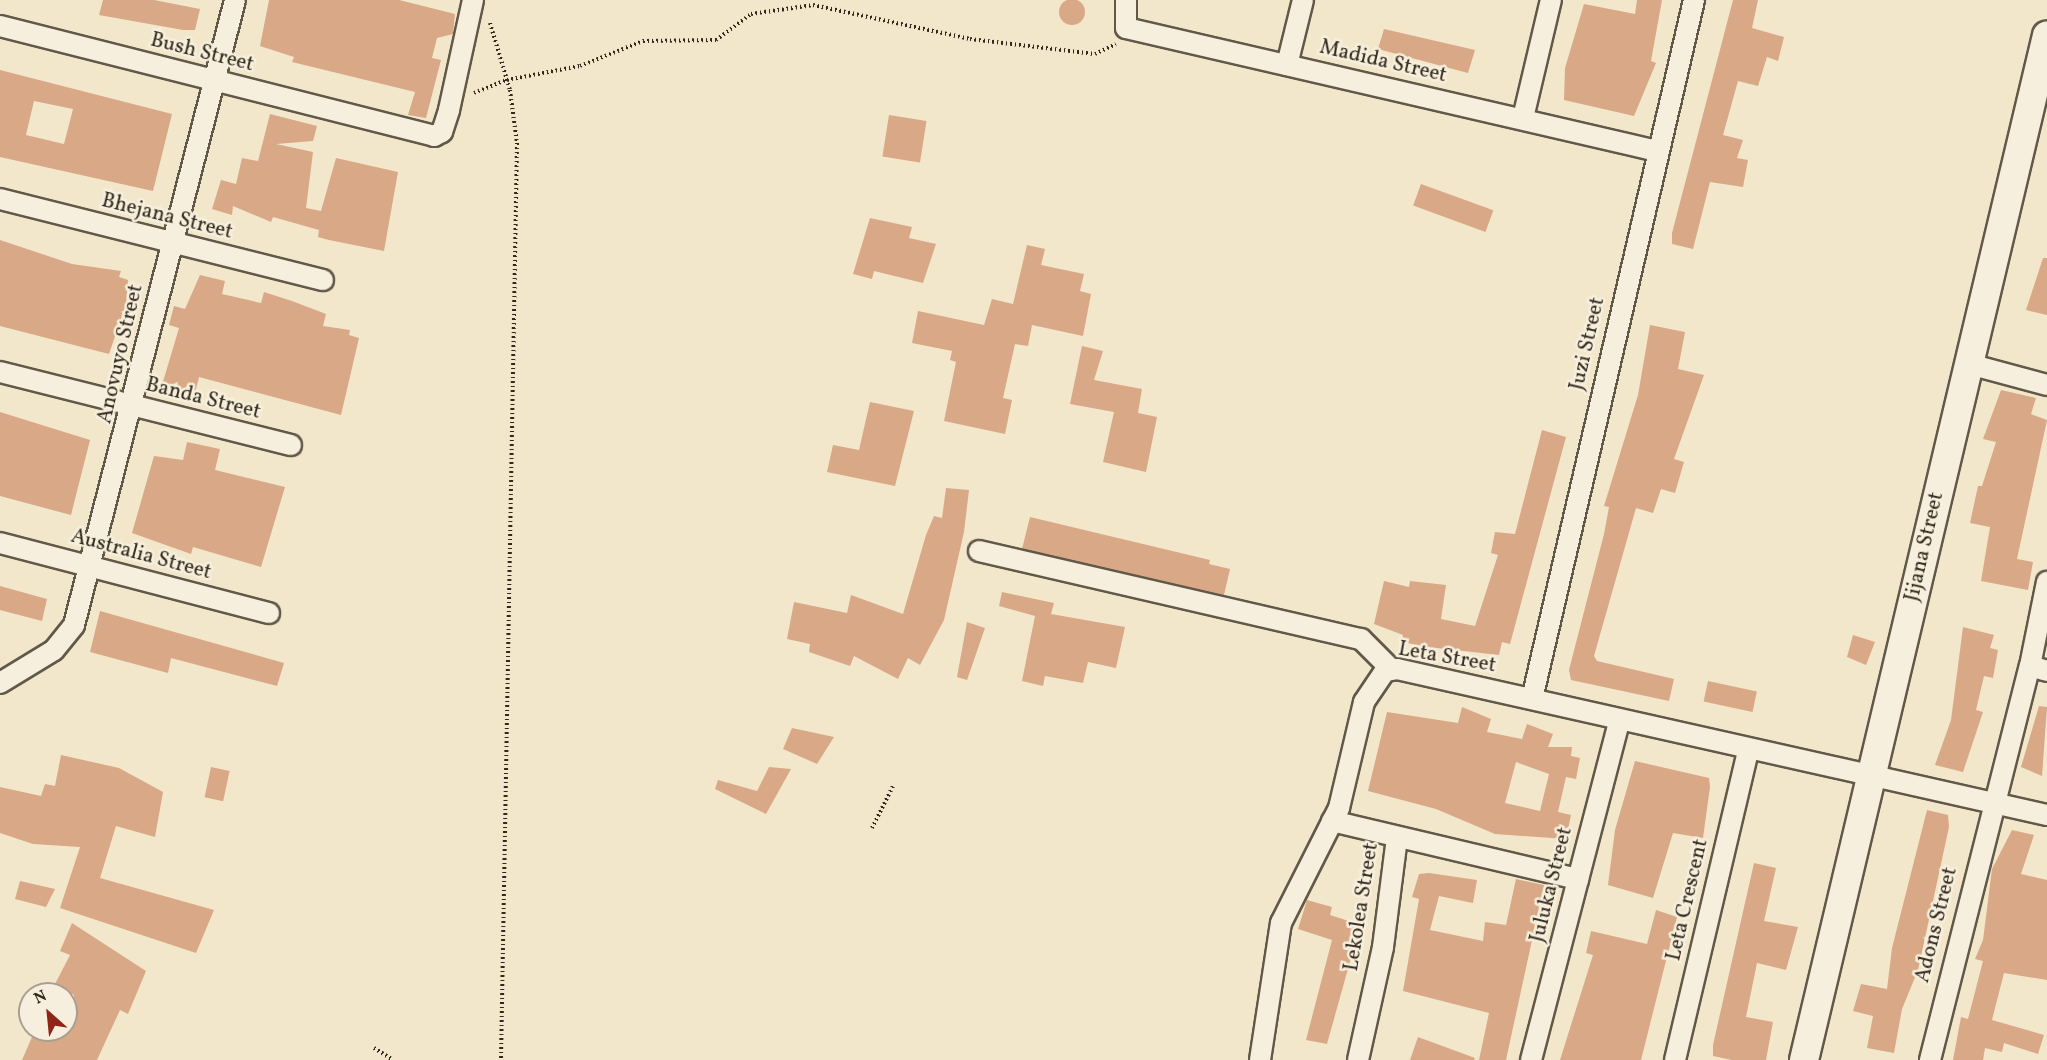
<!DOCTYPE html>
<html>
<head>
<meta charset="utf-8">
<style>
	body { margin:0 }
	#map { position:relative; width:2047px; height:1060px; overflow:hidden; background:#f2e7cb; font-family:Vollkorn,serif }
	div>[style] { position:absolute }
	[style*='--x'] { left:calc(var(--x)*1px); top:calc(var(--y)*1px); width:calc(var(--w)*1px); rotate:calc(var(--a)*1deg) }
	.building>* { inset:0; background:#d9a886; transform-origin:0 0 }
	.round { border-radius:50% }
	.path>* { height:4px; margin-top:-2px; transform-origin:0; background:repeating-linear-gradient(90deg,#32281c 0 1.5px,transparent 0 4.5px) }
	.roads { filter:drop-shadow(2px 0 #625848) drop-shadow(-2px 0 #625848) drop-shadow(0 2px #625848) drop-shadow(0 -2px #625848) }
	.street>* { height:20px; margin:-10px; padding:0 10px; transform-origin:10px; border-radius:10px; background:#f7efdd }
	.secondary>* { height:28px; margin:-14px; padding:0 14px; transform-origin:14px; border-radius:14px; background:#f7efdd }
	span { translate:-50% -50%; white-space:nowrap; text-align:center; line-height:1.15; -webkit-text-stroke:5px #f7efdd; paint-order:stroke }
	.street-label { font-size:21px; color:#32281c }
	.north { position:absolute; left:18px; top:982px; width:60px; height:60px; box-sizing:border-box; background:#f7efdd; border:2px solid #a89f90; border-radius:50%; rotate:333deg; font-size:16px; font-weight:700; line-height:24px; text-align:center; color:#32281c }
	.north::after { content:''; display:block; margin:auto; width:21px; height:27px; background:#8f2418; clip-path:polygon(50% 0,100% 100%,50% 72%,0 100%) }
</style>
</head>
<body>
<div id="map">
	<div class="building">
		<div class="round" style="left:1059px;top:-1px;width:26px;height:26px"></div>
		<div style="clip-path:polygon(103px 0,154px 0,200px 9px,195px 30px,183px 30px,99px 15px)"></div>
		<div style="clip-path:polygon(269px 0,399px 0,455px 14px,453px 34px,437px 38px,432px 58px,441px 60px,426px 118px,408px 115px,415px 92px,292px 62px,294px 57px,260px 46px)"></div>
		<div style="clip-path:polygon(1637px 0,1662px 0,1651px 61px,1656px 63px,1634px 116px,1564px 100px,1565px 68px,1584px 4px,1635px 14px)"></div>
		<div style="clip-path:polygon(1733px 0,1758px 0,1752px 28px,1784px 37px,1778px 61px,1767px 57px,1758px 86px,1738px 81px,1723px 135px,1743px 140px,1737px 158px,1748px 160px,1743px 187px,1710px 182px,1693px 249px,1672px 244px,1672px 233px)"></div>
		<div style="clip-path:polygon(1384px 29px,1475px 50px,1468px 73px,1378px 49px)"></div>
		<div style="clip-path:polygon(evenodd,0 70px,172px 114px,153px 191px,0 157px,0 70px,34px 101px,73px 109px,64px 144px,26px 135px,34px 101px)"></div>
		<div style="clip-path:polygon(270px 114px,317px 126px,313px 141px,276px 144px,313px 152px,306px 208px,321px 211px,336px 158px,398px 172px,384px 251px,329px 240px,318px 237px,319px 230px,273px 217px,271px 222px,233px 206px,232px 215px,212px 209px,221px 180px,236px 184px,242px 158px,258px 161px)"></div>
		<div style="left:889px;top:115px;width:38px;height:42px;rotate:9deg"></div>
		<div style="left:1421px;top:184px;width:77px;height:23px;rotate:20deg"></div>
		<div style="clip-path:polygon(870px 218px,912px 227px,909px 238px,936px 244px,923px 283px,874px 271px,872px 279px,853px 274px)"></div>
		<div style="clip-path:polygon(0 240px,72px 264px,121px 271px,119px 277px,128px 280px,126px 304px,109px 354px,0 326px)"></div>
		<div style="clip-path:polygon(1027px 245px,1045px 249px,1041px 265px,1084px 274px,1080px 291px,1091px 294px,1083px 336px,1032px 325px,1028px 346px,1015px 344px,1003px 398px,1012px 400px,1005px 434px,944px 421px,956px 362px,950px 360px,952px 351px,912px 343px,918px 311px,984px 325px,992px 299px,1013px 304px)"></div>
		<div style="clip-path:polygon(2043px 258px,2047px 258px,2047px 315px,2026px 310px)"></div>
		<div style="clip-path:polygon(200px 275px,225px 281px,222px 294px,261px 303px,264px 292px,292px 301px,326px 314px,323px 326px,350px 330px,349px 335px,359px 338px,341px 415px,199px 377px,195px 393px,162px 385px,179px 328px,169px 325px,174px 306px,185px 309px)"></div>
		<div style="clip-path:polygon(1650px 325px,1685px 332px,1678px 369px,1704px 375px,1674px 459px,1684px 462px,1675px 493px,1661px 489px,1653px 513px,1636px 508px,1594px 656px,1597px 661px,1674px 679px,1669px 701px,1571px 680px,1569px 670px,1604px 534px,1609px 507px,1604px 506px,1638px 395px)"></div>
		<div style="clip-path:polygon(1082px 346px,1103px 351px,1094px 380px,1142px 389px,1138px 413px,1157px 417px,1146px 472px,1103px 462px,1114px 412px,1070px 404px)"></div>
		<div style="clip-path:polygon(2001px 390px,2036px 398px,2031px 414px,2047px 420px,2017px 559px,2033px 562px,2028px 590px,1981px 581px,1990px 527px,1970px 523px,1978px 486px,1982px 486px,1996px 442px,1983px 439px)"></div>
		<div style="clip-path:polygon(870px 402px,914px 411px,895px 486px,827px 472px,833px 445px,859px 450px)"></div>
		<div style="clip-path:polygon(0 412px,90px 440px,71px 515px,0 496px)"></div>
		<div style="clip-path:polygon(1542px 430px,1566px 437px,1510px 644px,1502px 642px,1499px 655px,1428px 647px,1402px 642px,1403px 635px,1374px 624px,1384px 581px,1409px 587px,1410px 581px,1446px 585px,1441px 619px,1475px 626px,1498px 555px,1491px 553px,1495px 532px,1515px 534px)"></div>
		<div style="clip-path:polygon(187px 442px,220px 449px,215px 470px,285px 487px,261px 567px,193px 547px,191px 554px,132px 533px,154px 456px,183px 460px)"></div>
		<div style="clip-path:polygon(946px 488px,969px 490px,964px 532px,944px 620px,920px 665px,908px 658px,898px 679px,854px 656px,850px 666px,809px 652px,810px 644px,787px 639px,794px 602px,847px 613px,851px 595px,903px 614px,926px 535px,934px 516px,942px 518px)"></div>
		<div style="clip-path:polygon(1030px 517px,1210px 560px,1209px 564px,1230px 569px,1224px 595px,1022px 549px)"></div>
		<div style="clip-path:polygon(0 586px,47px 599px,42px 621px,0 610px)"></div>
		<div style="clip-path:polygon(1002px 592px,1054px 603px,1051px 614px,1125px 627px,1116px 668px,1088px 662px,1083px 683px,1045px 676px,1043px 686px,1022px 681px,1035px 616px,999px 606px)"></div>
		<div style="clip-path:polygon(100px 611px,284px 663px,277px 686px,171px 658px,168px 673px,90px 652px)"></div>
		<div style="clip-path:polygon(967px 622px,985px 628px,967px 680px,957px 677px)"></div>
		<div style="clip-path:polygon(1963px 627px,1994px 635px,1990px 648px,1998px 650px,1993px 678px,1984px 676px,1976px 710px,1983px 712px,1963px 772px,1935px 765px,1951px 720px)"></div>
		<div style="clip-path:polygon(1853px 635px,1875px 642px,1866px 665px,1847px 657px)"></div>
		<div style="left:1708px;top:681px;width:50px;height:21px;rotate:12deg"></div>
		<div style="clip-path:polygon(2039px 706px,2047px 707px,2042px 776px,2021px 767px)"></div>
		<div style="clip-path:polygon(evenodd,1462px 707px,1491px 719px,1487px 732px,1522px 739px,1527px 724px,1553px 734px,1548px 747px,1572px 747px,1571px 756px,1580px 758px,1576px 779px,1566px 777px,1558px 812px,1571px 815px,1566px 839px,1495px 834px,1436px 809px,1368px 791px,1387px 712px,1458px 723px,1462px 707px,1516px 762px,1549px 774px,1540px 811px,1505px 803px,1516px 762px)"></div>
		<div style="clip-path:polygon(792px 728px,834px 737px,817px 764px,783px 749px)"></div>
		<div style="clip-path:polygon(61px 755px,119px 768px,163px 792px,155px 837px,116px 826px,100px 878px,214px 910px,196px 953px,60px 908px,80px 847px,33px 844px,0 833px,0 787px,41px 796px,45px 784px,55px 786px)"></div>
		<div style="clip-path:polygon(1635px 761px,1709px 778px,1710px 787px,1703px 838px,1673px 833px,1653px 898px,1608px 885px,1615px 830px)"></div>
		<div style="left:211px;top:767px;width:19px;height:31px;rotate:12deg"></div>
		<div style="clip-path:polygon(769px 767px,791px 769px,766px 814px,715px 789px,718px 780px,757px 791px)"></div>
		<div style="clip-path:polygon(1927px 810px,1948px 815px,1949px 827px,1918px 970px,1902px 1009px,1894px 1053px,1867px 1048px,1873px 1016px,1853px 1011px,1861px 984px,1887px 989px,1892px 948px)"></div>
		<div style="clip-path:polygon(2012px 830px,2034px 835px,2021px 874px,2047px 880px,2047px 980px,2004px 973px,1992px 1020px,2044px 1035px,2038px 1054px,2004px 1043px,2002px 1052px,1985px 1048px,1983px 1060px,1953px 1060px,1961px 1017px,1968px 1019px,1983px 961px,1975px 959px,1983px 940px,1992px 869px)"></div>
		<div style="clip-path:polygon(1754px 863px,1776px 868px,1764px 921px,1798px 927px,1786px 970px,1757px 963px,1746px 1017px,1773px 1022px,1766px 1060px,1732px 1060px,1713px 1056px,1713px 1045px)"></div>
		<div style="clip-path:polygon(1429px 873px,1477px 880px,1473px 903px,1439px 896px,1430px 930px,1483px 941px,1485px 922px,1506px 925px,1516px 879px,1544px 885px,1506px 1060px,1479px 1060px,1489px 1013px,1403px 991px,1419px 899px,1412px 897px,1419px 874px)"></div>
		<div style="clip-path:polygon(20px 881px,55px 889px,46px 907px,15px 899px)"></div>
		<div style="clip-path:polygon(1307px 900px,1332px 907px,1330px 915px,1355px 923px,1352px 932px,1358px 933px,1327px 1044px,1306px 1040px,1332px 940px,1298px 929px)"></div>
		<div style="clip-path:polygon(1656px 910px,1677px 917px,1641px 1060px,1560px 1060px,1593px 955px,1586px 953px,1591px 931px,1647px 944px)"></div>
		<div style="clip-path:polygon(72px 923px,146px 971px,128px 1014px,120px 1010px,97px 1060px,22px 1060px,35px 1030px,66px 1030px,74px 995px,54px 986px,70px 955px,60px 951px)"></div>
		<div style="clip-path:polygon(1418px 1037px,1475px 1058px,1474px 1060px,1410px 1060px)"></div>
	</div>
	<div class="path">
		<div style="--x:490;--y:23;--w:70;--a:73.4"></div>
		<div style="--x:510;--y:90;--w:53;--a:82.5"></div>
		<div style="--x:517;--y:143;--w:917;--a:91"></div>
		<div style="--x:474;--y:93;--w:35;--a:-22"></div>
		<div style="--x:507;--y:80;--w:74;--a:-10.9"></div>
		<div style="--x:580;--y:66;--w:68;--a:-21.6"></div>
		<div style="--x:643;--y:41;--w:73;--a:-0.8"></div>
		<div style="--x:716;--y:40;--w:44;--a:-36.6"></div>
		<div style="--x:751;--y:14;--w:63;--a:-8.3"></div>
		<div style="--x:813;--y:5;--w:161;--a:12.2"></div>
		<div style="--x:970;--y:39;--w:126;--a:6.8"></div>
		<div style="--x:1095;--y:54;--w:23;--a:-25"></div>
		<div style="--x:872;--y:828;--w:49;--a:-63.4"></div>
		<div style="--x:374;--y:1048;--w:22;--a:32"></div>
	</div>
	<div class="roads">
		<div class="street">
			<div style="--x:1126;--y:0;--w:28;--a:90"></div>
			<div style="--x:1126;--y:28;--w:545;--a:13.04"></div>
			<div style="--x:0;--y:26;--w:448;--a:14.2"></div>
			<div style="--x:434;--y:136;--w:9;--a:-27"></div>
			<div style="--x:442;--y:132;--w:23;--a:-72"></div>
			<div style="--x:449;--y:110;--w:113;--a:-77.7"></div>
			<div style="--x:1287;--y:65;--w:67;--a:-76.2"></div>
			<div style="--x:1523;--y:118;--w:121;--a:-76.7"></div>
			<div style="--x:0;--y:199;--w:333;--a:14.1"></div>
			<div style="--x:1969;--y:364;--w:81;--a:15.1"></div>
			<div style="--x:0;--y:372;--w:300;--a:14.1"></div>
			<div style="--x:0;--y:543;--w:278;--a:14.6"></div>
			<div style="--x:979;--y:551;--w:392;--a:13"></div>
			<div style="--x:1361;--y:639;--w:42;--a:45"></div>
			<div style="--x:2030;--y:666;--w:86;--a:-78.6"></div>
			<div style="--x:0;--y:683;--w:63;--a:-31.4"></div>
			<div style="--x:54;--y:650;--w:32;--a:-51"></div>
			<div style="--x:74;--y:625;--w:645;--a:-75.55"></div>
			<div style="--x:1532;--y:699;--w:718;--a:-76.95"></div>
			<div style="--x:1332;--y:821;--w:253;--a:13.3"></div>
			<div style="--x:1260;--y:1060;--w:139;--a:-81.3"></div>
			<div style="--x:1281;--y:923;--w:129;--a:-63.2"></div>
			<div style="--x:1339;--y:808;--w:109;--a:-76.7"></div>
			<div style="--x:1364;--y:702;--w:37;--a:-56"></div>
			<div style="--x:1385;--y:671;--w:12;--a:-9"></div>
			<div style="--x:1397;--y:669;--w:666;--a:12.66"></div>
			<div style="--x:1358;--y:1060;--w:116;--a:-77.5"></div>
			<div style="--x:1383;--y:947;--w:111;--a:-82.7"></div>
			<div style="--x:1531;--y:1060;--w:349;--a:-75.4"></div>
			<div style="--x:1675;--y:1060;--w:318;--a:-76.7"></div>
			<div style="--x:1930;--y:1060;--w:406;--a:-75.8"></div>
			<div style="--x:2030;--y:666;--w:18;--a:16"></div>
		</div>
		<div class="secondary">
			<div style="--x:1804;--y:1060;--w:1053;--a:-76.66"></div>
		</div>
	</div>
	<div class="street-label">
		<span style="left:202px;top:53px;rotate:14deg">Bush Street</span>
		<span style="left:1383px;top:62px;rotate:13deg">Madida Street</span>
		<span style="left:167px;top:217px;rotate:14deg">Bhejana Street</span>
		<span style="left:1588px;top:344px;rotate:-77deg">Juzi Street</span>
		<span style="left:121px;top:354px;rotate:-77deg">Anovuyo Street</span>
		<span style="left:203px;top:399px;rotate:14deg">Banda Street</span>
		<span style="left:1925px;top:547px;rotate:-77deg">Jijana Street</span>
		<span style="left:141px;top:555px;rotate:15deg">Australia Street</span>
		<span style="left:1447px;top:658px;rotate:10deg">Leta Street</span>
		<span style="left:1552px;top:885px;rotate:-76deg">Juluka Street</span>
		<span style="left:1688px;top:900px;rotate:-77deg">Leta Crescent</span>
		<span style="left:1362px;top:907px;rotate:-81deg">Lekolea Street</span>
		<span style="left:1937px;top:925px;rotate:-76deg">Adons Street</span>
	</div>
	<div class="north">N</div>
</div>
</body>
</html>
